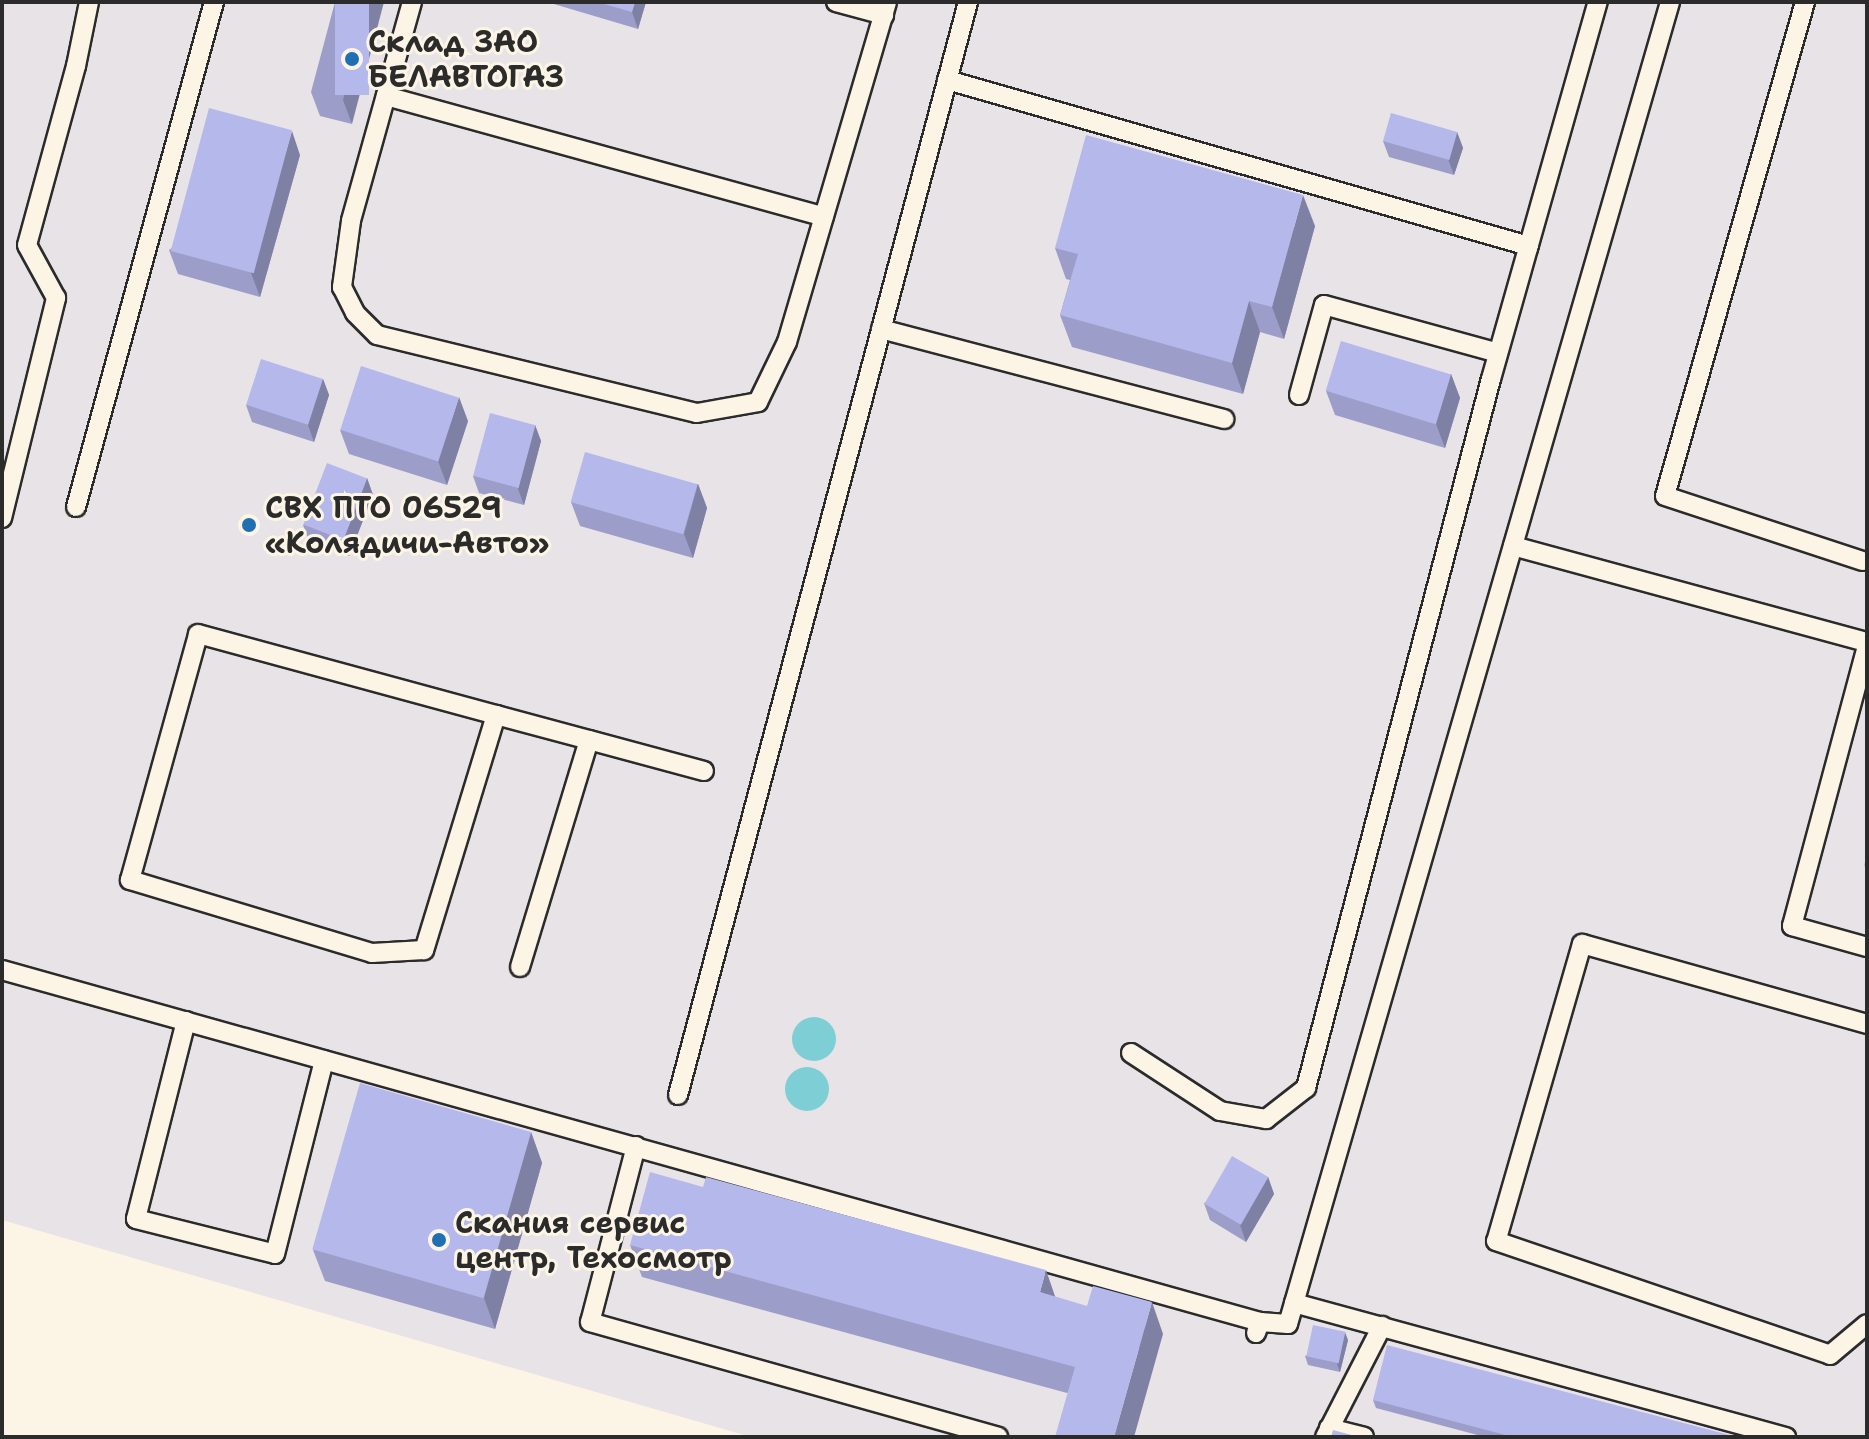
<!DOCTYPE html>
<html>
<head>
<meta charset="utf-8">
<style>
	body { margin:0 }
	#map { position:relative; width:1869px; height:1439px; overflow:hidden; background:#fcf5e5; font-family:"Shantell Sans",sans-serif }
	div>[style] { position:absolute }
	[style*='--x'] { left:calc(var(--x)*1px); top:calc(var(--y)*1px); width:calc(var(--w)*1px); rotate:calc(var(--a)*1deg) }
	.built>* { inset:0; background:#e7e3e6 }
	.water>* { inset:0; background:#7ecfd5 }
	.round { border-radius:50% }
	.roads { filter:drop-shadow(2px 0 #2b2b2b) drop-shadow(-2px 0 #2b2b2b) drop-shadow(0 2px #2b2b2b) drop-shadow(0 -2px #2b2b2b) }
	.lane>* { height:18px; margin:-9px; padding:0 9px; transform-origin:9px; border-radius:9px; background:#fcf5e5 }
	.wall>* { inset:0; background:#9c9ec9 }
	.shaded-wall>* { inset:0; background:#7f81a4 }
	.building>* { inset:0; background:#b5b8ea; transform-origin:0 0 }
	.dots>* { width:22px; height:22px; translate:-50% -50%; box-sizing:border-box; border:4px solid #fcf5e5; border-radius:50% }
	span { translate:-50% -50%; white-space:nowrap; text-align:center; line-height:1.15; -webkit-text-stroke:6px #fcf5e5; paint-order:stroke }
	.poi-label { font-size:30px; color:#2b2b2b; font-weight:700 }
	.left { translate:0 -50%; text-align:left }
	.frame { position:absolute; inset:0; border:4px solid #2b2b2b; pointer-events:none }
</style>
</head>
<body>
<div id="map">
	<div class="built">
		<div style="clip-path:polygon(2px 2px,1867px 2px,1867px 1437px,751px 1437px,2px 1220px)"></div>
	</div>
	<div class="water">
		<div class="round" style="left:792px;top:1017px;width:44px;height:44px"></div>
		<div class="round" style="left:785px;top:1067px;width:44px;height:44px"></div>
	</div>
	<div class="roads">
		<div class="lane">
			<div style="--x:412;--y:2;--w:227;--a:105.6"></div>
			<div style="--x:351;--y:221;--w:67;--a:97.8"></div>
			<div style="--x:342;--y:287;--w:29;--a:63"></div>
			<div style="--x:355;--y:313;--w:31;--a:45"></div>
			<div style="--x:377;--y:335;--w:329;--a:13.7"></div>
			<div style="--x:697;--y:413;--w:62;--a:-10.2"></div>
			<div style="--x:758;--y:402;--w:67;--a:-64.2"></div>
			<div style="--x:787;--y:342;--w:354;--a:-73.6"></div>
			<div style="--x:836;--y:2;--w:50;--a:15.2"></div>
			<div style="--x:1805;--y:2;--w:513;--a:105.82"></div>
			<div style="--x:1665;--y:496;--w:208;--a:18.2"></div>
			<div style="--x:947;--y:80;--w:605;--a:15.92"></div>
			<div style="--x:386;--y:96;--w:454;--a:15.4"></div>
			<div style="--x:881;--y:329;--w:355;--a:14.7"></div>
			<div style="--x:1299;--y:395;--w:93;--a:-74.5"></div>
			<div style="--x:1324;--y:305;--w:180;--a:15.4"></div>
			<div style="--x:76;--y:507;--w:524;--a:-74.72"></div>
			<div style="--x:2;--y:518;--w:227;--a:-76.2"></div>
			<div style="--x:56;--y:298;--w:60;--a:-118.7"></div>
			<div style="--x:27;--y:245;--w:186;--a:-74.7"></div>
			<div style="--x:76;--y:66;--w:65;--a:-78.5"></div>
			<div style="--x:1513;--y:546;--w:367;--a:15.2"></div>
			<div style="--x:1867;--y:646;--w:290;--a:105"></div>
			<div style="--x:1792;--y:926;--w:78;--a:15.6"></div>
			<div style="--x:496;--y:715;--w:246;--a:107"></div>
			<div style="--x:424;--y:950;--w:52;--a:176.7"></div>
			<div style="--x:372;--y:953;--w:253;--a:-163.2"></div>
			<div style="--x:130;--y:880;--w:255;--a:-74.5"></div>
			<div style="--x:198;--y:634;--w:309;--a:15.2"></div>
			<div style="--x:496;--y:715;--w:96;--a:15"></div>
			<div style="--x:589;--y:740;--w:119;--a:15.1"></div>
			<div style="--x:520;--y:967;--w:237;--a:-73.1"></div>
			<div style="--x:2;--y:970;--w:1306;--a:15.63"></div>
			<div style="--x:186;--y:1021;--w:204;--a:104.2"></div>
			<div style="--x:136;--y:1219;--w:143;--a:14.1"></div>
			<div style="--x:275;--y:1254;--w:200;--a:-75.8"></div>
			<div style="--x:1867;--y:1024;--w:296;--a:-164.3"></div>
			<div style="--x:1582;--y:944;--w:309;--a:106.1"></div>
			<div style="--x:1496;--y:1241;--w:353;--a:18.8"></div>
			<div style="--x:1830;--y:1355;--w:48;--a:-40"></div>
			<div style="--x:1131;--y:1053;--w:106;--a:33.1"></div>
			<div style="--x:1220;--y:1111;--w:47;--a:9.9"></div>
			<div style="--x:1266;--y:1119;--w:51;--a:-37.8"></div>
			<div style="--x:1306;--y:1088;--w:733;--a:-75.38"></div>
			<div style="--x:1491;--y:379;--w:392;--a:-74.2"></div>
			<div style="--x:678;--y:1095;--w:1131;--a:-75.14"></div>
			<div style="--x:636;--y:1146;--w:182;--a:104.6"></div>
			<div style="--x:590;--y:1322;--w:424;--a:15.7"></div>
			<div style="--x:1294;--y:1303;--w:510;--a:15.24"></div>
			<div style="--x:1256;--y:1333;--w:12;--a:-70"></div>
			<div style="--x:1260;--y:1322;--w:28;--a:4"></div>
			<div style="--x:1288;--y:1324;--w:1376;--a:-73.88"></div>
			<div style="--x:1329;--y:1428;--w:36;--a:14"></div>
			<div style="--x:1325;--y:1437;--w:125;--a:-62.8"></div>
		</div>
	</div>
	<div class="wall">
		<div style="clip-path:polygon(335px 2px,352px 124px,320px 116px,311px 92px)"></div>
		<div style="clip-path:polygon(547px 2px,646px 2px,638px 29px)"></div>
		<div style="clip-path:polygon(1457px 132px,1463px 148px,1454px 175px,1389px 157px,1383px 141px)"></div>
		<div style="clip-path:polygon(300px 155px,260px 297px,178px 274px,169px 250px)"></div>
		<div style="clip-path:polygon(1315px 226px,1284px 339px,1260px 332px,1243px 394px,1072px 347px,1060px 315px,1070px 280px,1066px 279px,1055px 248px)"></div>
		<div style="clip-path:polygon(1451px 374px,1460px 398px,1445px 448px,1335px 415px,1326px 391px)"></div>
		<div style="clip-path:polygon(323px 379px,329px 395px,314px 442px,252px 422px,246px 405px)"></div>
		<div style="clip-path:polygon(468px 421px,447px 485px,349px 454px,340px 430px)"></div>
		<div style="clip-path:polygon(535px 425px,541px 441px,524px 505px,479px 493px,473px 476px)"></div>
		<div style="clip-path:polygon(367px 478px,373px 495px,349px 556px,309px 541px,303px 525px)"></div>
		<div style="clip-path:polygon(698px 484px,707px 508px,693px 558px,580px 526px,571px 502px)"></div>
		<div style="clip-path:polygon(531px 1132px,542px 1163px,495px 1329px,325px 1281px,313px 1250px)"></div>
		<div style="clip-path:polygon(1268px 1177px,1274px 1194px,1246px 1242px,1210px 1220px,1204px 1203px)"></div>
		<div style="clip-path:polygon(630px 1245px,1056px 1297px,1163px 1334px,1067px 1393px,642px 1277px)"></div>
		<div style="clip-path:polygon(1348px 1340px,1340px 1372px,1308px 1365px,1305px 1356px)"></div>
		<div style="clip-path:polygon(1373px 1400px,1737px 1437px,1485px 1437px,1376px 1408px)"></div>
	</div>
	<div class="shaded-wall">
		<div style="clip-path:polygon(369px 2px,384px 2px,352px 124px,343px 100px)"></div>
		<div style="clip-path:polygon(635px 2px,646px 2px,638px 29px,632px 12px)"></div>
		<div style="clip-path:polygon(292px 131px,300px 155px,260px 297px,251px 273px)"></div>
		<div style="clip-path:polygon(1457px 132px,1463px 148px,1454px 175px,1448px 159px)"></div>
		<div style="clip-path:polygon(1303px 195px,1315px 226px,1284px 339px,1272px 307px)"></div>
		<div style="clip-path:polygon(1249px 301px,1260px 332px,1243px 394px,1232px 363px)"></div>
		<div style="clip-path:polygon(1451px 374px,1460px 398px,1445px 448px,1436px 424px)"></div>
		<div style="clip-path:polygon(323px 379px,329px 395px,314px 442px,308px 425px)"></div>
		<div style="clip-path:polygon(459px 397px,468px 421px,447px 485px,438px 461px)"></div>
		<div style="clip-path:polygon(535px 425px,541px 441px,524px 505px,518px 489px)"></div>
		<div style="clip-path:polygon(367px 478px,373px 495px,349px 556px,343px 540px)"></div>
		<div style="clip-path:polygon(698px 484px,707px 508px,693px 558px,684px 534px)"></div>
		<div style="clip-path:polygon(531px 1132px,542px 1163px,495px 1329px,484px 1298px)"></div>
		<div style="clip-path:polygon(1268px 1177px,1274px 1194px,1246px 1242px,1240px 1225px)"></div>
		<div style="clip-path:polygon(1046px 1270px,1057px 1302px,1040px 1292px)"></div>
		<div style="clip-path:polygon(1152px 1302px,1163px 1334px,1134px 1437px,1114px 1437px)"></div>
		<div style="clip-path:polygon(1345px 1332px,1348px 1340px,1340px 1372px,1337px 1364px)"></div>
	</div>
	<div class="building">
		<div style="left:335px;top:2px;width:34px;height:93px"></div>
		<div style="clip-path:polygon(597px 2px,635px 2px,632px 12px)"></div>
		<div style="left:209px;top:108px;width:86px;height:148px;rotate:15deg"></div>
		<div style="left:1391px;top:113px;width:69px;height:29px;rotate:16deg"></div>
		<div style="clip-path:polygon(1086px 135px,1303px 195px,1272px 307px,1249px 301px,1232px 363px,1060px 315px,1078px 254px,1055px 248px)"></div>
		<div style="left:1341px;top:341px;width:115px;height:52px;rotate:17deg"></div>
		<div style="left:261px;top:359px;width:65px;height:48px;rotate:18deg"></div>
		<div style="left:361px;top:366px;width:103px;height:67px;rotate:18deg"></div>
		<div style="left:490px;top:413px;width:47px;height:65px;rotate:15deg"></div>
		<div style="left:585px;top:452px;width:117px;height:52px;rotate:16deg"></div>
		<div style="left:327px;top:463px;width:43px;height:66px;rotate:21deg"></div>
		<div style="clip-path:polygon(1867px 853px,1867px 867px,1864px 866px)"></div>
		<div style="left:360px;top:1083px;width:178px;height:173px;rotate:16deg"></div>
		<div style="left:1232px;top:1156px;width:42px;height:55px;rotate:30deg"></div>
		<div style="clip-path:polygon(650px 1172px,703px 1187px,706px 1177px,1046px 1270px,1040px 1292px,1087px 1306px,1093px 1286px,1152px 1302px,1114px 1437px,1055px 1437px,1075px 1367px,630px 1245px)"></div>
		<div style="left:1313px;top:1325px;width:33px;height:32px;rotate:12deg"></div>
		<div style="clip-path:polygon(1387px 1345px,1737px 1437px,1513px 1437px,1373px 1400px)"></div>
		<div style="clip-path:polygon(1333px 1430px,1359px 1437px,1331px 1437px)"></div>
	</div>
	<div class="dots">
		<div style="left:352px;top:59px;background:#1f6fb2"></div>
		<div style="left:249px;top:525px;background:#1f6fb2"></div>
		<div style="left:439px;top:1240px;background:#1f6fb2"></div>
	</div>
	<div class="poi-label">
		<span class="left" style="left:368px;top:59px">Склад ЗАО<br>БЕЛАВТОГАЗ</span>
		<span class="left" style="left:265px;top:525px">СВХ ПТО 06529<br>«Колядичи-Авто»</span>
		<span class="left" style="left:455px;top:1240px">Скания сервис<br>центр, Техосмотр</span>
	</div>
	<div class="frame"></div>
</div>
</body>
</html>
